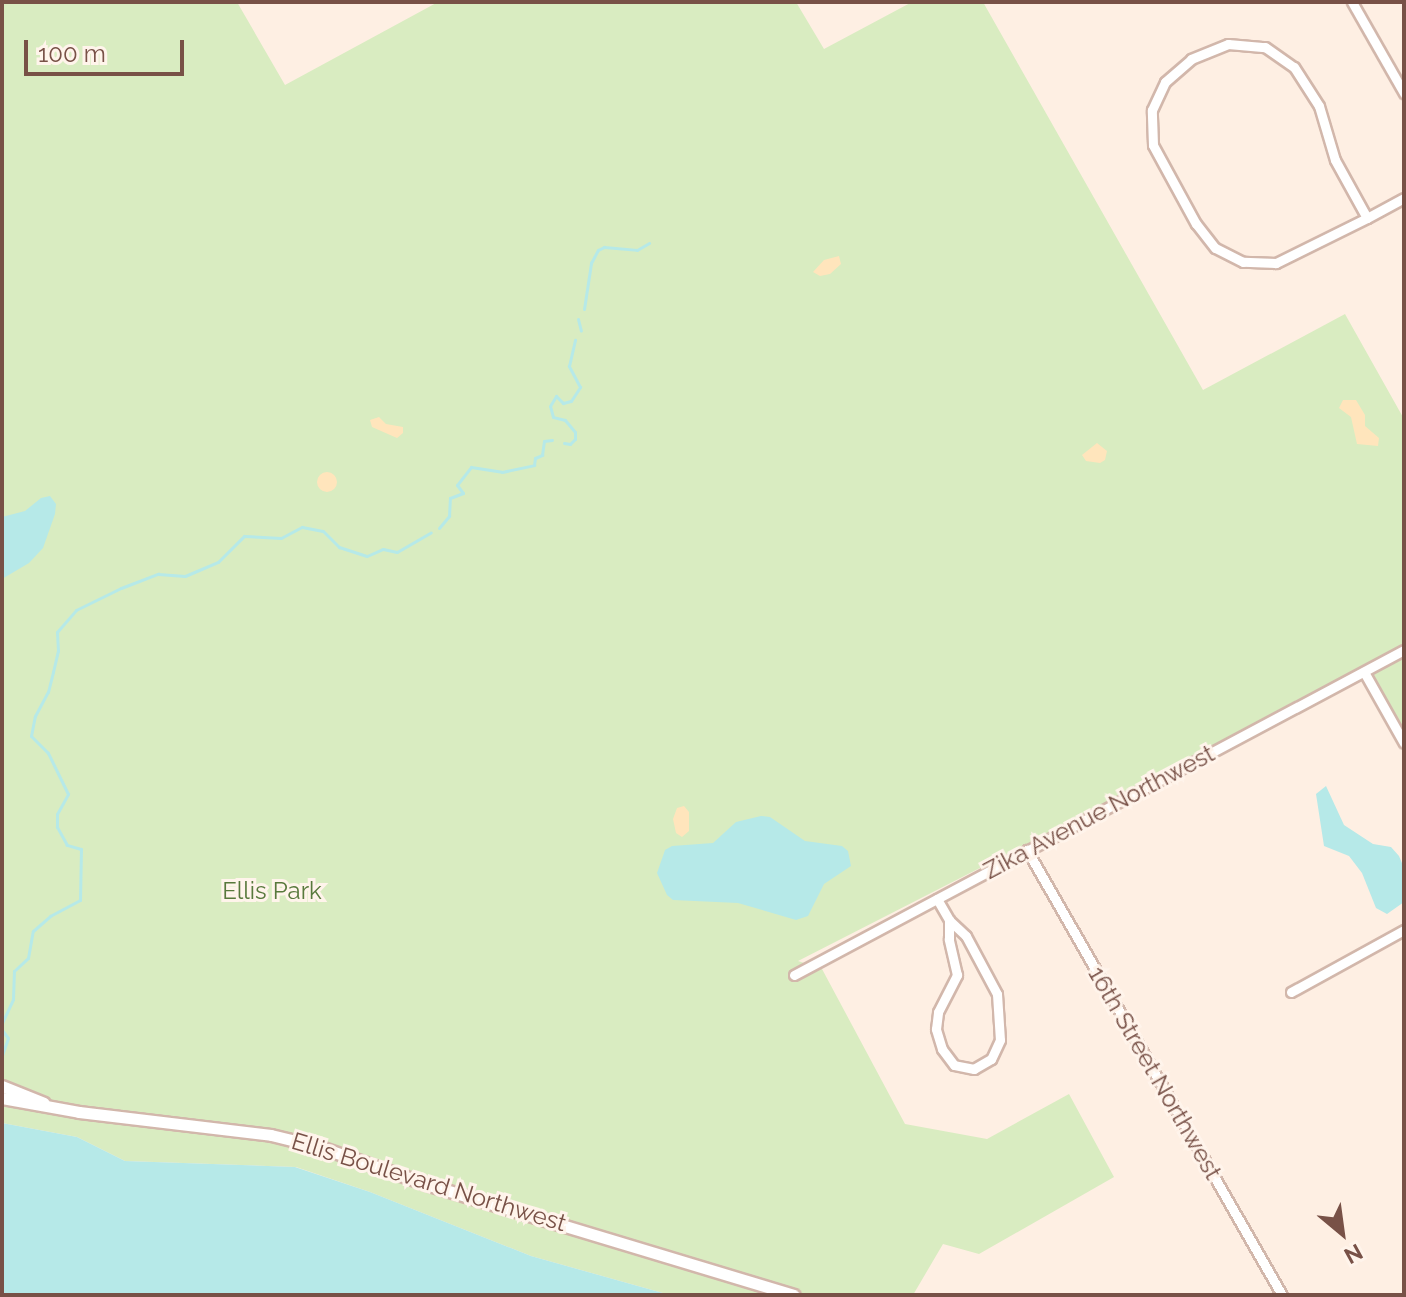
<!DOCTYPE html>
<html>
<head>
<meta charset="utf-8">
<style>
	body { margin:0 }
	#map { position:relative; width:1406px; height:1297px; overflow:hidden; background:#feefe3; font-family:Raleway,sans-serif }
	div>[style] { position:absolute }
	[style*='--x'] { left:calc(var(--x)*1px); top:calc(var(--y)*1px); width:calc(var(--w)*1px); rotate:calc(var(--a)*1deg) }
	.green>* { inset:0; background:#d9ecc1 }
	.sand>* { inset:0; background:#ffe5bc }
	.round { border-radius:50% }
	.water>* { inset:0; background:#b6e9e8 }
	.stream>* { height:3px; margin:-1.5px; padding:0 1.5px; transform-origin:1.5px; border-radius:1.5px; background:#b6e9e8 }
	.roads { filter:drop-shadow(2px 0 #d2b7ab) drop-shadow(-2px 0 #d2b7ab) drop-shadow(0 2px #d2b7ab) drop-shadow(0 -2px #d2b7ab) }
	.minor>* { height:9px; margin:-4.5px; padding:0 4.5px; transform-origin:4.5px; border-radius:4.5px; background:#fff }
	.tertiary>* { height:11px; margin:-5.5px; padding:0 5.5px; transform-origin:5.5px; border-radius:5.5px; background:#fff }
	span { translate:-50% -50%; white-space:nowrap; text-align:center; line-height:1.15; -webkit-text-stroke:6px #fff4eb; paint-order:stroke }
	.street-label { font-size:24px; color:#785147 }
	.park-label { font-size:24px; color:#58793c }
	.frame { position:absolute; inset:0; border:4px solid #785147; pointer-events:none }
	.north { position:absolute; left:1302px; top:1193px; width:80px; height:80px; -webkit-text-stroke:6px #fff4eb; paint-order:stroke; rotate:151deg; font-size:22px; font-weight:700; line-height:32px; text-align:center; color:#785147 }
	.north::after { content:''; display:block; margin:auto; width:28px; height:36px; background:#785147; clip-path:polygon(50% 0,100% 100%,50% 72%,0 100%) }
	.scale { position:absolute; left:24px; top:40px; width:160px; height:36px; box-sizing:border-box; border:4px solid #785147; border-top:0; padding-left:10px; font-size:24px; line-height:28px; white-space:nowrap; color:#785147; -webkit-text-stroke:6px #fff4eb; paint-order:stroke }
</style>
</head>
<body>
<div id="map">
	<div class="green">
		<div style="clip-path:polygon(2px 2px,237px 2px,285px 85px,438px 2px,796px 2px,824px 49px,912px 2px,983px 2px,1203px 390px,1345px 314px,1404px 419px,1404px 743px,1363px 672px,798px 961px,822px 969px,905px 1124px,987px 1139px,1069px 1094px,1114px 1177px,979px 1254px,943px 1244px,913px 1295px,670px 1295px,531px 1256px,370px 1192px,296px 1167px,125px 1161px,77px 1137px,2px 1123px)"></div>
	</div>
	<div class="sand">
		<div style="clip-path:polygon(839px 256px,841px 264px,830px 274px,820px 276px,813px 272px,824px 260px)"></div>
		<div style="clip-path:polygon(1343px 400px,1356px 400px,1365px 415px,1365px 426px,1379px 438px,1378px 446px,1357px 444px,1351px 417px,1339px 408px)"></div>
		<div style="clip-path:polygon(379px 417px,386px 424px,403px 427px,403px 433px,397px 438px,372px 427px,370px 420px)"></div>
		<div style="clip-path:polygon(1097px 443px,1107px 451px,1105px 460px,1100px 463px,1086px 461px,1082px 455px)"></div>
		<div class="round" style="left:317px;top:472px;width:20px;height:20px"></div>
		<div style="clip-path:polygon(684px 806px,689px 812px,689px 831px,682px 837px,676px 833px,673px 819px,677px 808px)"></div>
	</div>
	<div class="water">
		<div style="clip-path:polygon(50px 496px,56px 504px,55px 514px,43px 548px,29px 563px,2px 579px,2px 517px,25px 511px,41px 498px)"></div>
		<div style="clip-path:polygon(1326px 786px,1344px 825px,1373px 844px,1391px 847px,1399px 856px,1404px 868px,1404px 902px,1387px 914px,1376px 908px,1362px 873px,1349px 856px,1324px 846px,1316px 794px)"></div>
		<div style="clip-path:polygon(761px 816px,770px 817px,805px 841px,842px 846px,848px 851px,851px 866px,824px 884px,808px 916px,796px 920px,738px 903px,673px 900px,667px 895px,657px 873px,665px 850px,672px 846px,713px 843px,736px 822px)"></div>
		<div style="clip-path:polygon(2px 1123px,77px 1137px,125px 1161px,295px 1167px,370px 1192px,531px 1256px,670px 1295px,2px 1295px)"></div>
	</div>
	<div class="stream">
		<div style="--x:584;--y:309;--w:47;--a:-81.3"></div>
		<div style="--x:591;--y:263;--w:15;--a:-62"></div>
		<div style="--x:598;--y:250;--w:7;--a:-27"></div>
		<div style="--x:604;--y:247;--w:33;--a:5"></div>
		<div style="--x:637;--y:250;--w:14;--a:-30"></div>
		<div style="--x:578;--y:319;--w:12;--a:76"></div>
		<div style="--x:564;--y:443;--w:6;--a:9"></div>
		<div style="--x:570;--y:444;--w:7;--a:-45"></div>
		<div style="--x:575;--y:439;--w:7;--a:-90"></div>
		<div style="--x:575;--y:432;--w:16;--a:-130"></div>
		<div style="--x:565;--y:420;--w:12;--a:-166"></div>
		<div style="--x:553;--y:417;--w:11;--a:-105"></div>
		<div style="--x:550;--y:406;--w:12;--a:-59"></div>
		<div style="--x:556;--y:396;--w:10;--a:45"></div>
		<div style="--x:563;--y:403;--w:8;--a:-14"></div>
		<div style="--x:571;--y:401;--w:17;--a:-57"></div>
		<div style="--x:580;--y:387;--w:24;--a:-118"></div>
		<div style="--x:569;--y:366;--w:27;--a:-77"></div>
		<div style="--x:439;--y:528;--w:16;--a:-50"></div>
		<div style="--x:449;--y:516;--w:18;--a:-87"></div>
		<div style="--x:450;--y:498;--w:14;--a:-21"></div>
		<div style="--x:463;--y:493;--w:10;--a:-127"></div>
		<div style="--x:457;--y:485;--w:23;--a:-52"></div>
		<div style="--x:471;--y:467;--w:31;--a:9"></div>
		<div style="--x:502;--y:472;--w:33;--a:-12"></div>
		<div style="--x:534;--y:465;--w:7;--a:-82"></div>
		<div style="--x:535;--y:458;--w:8;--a:-23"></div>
		<div style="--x:542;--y:455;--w:14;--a:-82"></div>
		<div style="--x:544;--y:441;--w:8;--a:-7"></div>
		<div style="--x:2;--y:1023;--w:26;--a:-65"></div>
		<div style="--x:13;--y:999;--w:28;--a:-88"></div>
		<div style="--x:14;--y:971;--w:19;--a:-43"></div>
		<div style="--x:28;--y:958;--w:27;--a:-80"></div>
		<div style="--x:33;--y:931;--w:23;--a:-41"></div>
		<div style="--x:50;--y:916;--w:34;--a:-28"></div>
		<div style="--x:80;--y:900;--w:51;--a:-88.9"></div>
		<div style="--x:81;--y:849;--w:15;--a:-164"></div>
		<div style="--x:67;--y:845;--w:21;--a:-119"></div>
		<div style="--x:57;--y:827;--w:13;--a:-90"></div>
		<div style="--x:57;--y:814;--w:23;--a:-61"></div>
		<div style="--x:68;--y:794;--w:46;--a:-116"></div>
		<div style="--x:48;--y:753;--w:24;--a:-135"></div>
		<div style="--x:31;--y:736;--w:20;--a:-79"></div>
		<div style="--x:35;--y:716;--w:27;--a:-62"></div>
		<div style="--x:48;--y:692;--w:21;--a:-76"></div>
		<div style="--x:53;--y:672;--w:22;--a:-77"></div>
		<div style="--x:58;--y:651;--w:19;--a:-93"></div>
		<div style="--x:57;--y:632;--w:29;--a:-49"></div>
		<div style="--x:76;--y:610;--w:50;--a:-26.1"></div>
		<div style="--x:121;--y:588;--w:40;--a:-21"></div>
		<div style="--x:158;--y:574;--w:27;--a:4"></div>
		<div style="--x:185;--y:576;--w:36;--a:-23"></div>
		<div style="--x:218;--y:562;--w:37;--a:-45"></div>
		<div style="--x:244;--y:536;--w:37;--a:3"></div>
		<div style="--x:281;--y:538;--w:24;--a:-28"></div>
		<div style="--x:302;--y:527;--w:21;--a:11"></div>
		<div style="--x:323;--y:531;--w:23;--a:45"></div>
		<div style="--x:339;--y:547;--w:29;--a:18"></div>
		<div style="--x:367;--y:556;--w:17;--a:-24"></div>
		<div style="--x:383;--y:549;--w:14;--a:12"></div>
		<div style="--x:397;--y:552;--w:39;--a:-30"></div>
		<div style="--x:2;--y:1030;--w:10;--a:53"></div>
		<div style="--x:8;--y:1038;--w:18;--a:109"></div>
	</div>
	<div class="roads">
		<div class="minor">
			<div style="--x:1352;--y:2;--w:105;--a:60.3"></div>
			<div style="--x:1228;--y:44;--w:37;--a:5"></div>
			<div style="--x:1265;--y:47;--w:35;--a:35"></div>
			<div style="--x:1294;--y:67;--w:46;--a:57.3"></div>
			<div style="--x:1319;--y:106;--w:56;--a:73.5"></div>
			<div style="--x:1335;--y:160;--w:66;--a:61.1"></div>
			<div style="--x:1367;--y:218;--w:102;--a:153.7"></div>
			<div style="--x:1276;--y:263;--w:33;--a:-178"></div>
			<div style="--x:1243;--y:262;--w:31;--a:-153"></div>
			<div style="--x:1215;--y:248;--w:31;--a:-128"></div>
			<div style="--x:1196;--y:224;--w:90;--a:-118.6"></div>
			<div style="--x:1153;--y:145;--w:35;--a:-92"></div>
			<div style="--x:1152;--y:110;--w:31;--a:-65"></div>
			<div style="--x:1165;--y:82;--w:35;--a:-41"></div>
			<div style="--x:1191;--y:59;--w:40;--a:-22"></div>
			<div style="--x:1367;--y:218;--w:42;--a:-28.4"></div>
			<div style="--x:1364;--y:672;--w:81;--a:60.6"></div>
			<div style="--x:1027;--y:850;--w:513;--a:60.19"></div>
			<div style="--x:937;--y:899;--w:24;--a:60"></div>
			<div style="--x:949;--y:920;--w:23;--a:43"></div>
			<div style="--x:966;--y:936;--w:66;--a:61.9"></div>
			<div style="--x:997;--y:994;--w:46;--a:86.3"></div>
			<div style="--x:1000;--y:1040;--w:21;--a:115"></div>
			<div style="--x:991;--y:1059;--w:20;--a:150"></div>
			<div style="--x:974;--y:1069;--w:20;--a:-169"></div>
			<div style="--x:954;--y:1065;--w:20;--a:-127"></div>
			<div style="--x:942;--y:1049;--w:21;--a:-107"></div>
			<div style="--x:936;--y:1029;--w:17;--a:-83"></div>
			<div style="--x:938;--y:1012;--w:42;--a:-62.8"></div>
			<div style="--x:957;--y:975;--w:37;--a:-103"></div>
			<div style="--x:949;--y:939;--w:19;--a:-90"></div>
			<div style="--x:794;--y:975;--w:691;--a:-28.05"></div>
			<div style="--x:1291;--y:992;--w:129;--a:-28.8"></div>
		</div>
		<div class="tertiary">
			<div style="--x:2;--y:1086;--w:45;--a:22"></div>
			<div style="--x:2;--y:1098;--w:78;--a:10.3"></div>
			<div style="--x:79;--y:1112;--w:193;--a:6.8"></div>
			<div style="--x:271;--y:1135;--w:50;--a:13.8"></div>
			<div style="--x:320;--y:1147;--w:112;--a:19.2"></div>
			<div style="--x:426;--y:1184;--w:384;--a:16.8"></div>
		</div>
	</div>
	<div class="street-label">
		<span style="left:1099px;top:812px;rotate:-28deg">Zika Avenue Northwest</span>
		<span style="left:1155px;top:1073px;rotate:60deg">16th Street Northwest</span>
		<span style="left:429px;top:1182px;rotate:17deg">Ellis Boulevard Northwest</span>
	</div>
	<div class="park-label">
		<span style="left:272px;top:891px">Ellis Park</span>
	</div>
	<div class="frame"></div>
	<div class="north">N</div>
	<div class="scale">100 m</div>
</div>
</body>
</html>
